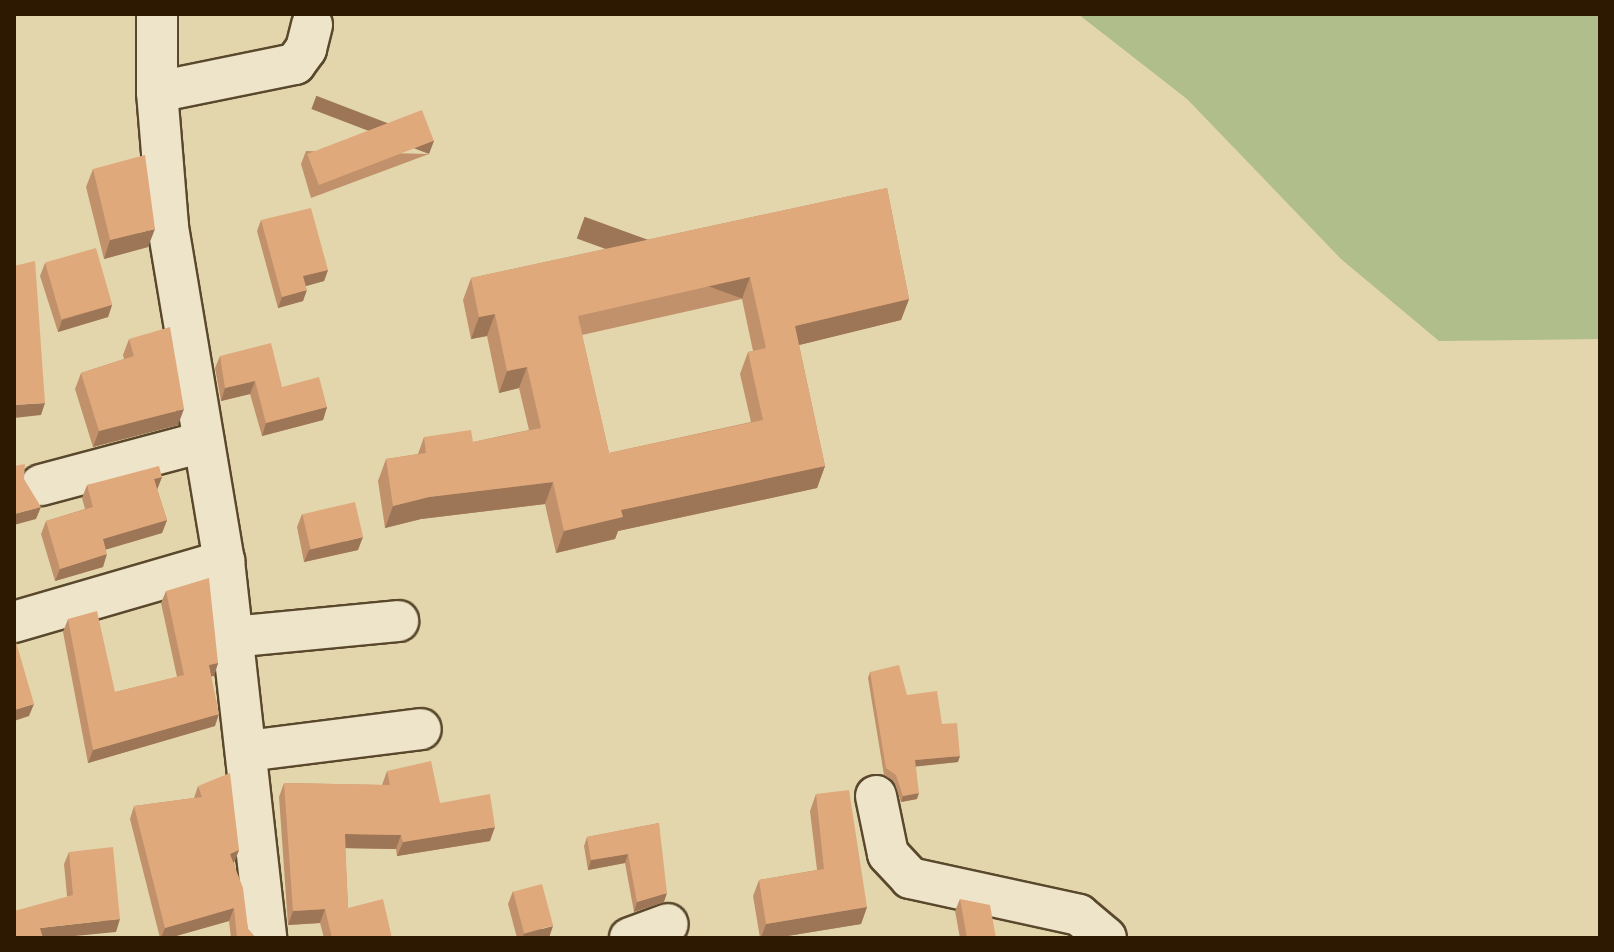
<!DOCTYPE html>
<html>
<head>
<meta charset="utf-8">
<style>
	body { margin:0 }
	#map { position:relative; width:1614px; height:952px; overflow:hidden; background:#e3d6ac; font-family:"IM FELL French Canon",serif }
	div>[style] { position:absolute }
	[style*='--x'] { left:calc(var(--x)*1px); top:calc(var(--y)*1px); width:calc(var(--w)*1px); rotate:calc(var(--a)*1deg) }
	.green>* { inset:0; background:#b0be8c }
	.roads { filter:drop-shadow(2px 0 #5a482c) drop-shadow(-2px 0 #5a482c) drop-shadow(0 2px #5a482c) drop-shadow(0 -2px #5a482c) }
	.minor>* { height:40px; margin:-20px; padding:0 20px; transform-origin:20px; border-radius:20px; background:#ede4c9 }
	.wall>* { inset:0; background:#c1916b }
	.shaded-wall>* { inset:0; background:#9d7657; transform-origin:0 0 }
	.building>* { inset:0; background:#e0a97c; transform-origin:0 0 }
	span { translate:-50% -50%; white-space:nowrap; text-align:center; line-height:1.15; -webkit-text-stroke:7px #ede4c9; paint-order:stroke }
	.frame { position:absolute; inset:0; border:16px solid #2d1801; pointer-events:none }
</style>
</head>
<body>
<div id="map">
	<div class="green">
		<div style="clip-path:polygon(1078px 14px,1600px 14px,1600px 339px,1439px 341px,1341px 259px,1187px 99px)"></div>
	</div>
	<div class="roads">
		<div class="minor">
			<div style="--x:157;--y:14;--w:78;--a:90"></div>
			<div style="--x:157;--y:92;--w:135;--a:85.3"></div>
			<div style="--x:168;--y:227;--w:339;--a:80.5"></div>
			<div style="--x:224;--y:561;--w:379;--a:83.6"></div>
			<div style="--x:157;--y:92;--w:141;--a:-11.5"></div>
			<div style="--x:295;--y:64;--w:19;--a:-54"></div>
			<div style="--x:306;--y:49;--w:25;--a:-76"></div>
			<div style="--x:41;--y:485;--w:168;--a:-14.9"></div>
			<div style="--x:14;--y:622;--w:219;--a:-16.2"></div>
			<div style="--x:232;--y:637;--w:167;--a:-5.5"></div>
			<div style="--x:247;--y:751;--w:175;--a:-7.2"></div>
			<div style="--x:876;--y:796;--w:59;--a:78.3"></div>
			<div style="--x:888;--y:854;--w:33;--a:47"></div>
			<div style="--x:910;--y:878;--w:173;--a:12.3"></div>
			<div style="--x:1079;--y:915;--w:35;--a:40"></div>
			<div style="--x:630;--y:938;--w:40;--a:-20.2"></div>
		</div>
	</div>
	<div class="wall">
		<div style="clip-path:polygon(306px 151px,429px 154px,311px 198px,301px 164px)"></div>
		<div style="clip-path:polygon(93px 169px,148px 247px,104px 259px,86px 187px)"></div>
		<div style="clip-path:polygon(evenodd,887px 188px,909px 299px,901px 320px,799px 345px,825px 466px,817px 488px,618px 531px,615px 539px,556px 553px,545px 504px,421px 519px,385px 528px,378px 481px,386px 459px,418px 454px,424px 437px,473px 442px,529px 430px,519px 388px,499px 393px,487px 336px,471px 339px,463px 300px,471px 278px,887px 188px,742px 299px,753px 351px,748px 352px,740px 374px,751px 422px,609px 453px,582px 335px,742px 299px)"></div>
		<div style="clip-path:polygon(261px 220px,328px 270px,324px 281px,306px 286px,303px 301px,278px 308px,257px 231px)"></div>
		<div style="clip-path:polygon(45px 263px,112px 305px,108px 317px,58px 332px,40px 276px)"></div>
		<div style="clip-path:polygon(129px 339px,178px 425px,93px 447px,75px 389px,81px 373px,124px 359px,123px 355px)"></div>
		<div style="clip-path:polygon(220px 356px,282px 387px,327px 407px,323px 420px,262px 436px,250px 394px,221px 401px,215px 368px)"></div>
		<div style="clip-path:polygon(162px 477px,157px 489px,167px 520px,162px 533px,106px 549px,103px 567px,55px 581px,41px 534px,46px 521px,85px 509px,82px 498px,87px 485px)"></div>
		<div style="clip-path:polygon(302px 514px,358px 550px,304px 562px,297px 527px)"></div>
		<div style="clip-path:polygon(166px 591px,218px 663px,214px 676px,211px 676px,215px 726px,88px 763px,63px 632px,68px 619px,115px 692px,177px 677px,161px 603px)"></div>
		<div style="clip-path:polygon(870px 672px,907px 695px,942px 724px,958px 762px,916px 766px,917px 799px,901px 802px,894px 781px,884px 775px,868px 678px)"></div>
		<div style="clip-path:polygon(387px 771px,440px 803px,490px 841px,397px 856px,396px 849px,345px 848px,348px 908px,392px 938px,324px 938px,320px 923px,288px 925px,279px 797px,284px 783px,382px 785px)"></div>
		<div style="clip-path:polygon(198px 786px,239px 850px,234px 863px,248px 929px,256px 938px,231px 938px,229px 921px,169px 938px,160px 938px,130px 819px,134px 806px,194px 798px)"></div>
		<div style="clip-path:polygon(816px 794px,867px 907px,861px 924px,775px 938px,760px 938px,753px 896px,759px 880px,817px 870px,810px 811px)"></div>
		<div style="clip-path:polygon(659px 823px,664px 902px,634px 912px,625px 863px,588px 870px,584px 846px,587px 837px)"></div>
		<div style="clip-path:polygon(69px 852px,116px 932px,67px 896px,64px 864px)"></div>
		<div style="clip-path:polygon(513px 891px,549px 938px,517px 938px,508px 904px)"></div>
		<div style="clip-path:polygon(960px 899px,996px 938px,960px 938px,955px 911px)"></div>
	</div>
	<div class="shaded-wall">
		<div style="left:434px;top:141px;width:14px;height:126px;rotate:111deg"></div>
		<div style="clip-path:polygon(155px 229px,148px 247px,104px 259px,110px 240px)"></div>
		<div style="clip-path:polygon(328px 270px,324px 281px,299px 288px,303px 276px)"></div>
		<div style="left:750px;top:277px;width:23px;height:176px;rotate:110deg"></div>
		<div style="clip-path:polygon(307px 290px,303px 301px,278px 308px,282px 297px)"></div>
		<div style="clip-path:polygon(909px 299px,901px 320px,787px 348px,795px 326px)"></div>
		<div style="clip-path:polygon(112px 305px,108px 317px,58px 332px,62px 320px)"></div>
		<div style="clip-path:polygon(495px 314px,487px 336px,471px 339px,479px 317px)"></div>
		<div style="clip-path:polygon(527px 367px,519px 388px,499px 393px,507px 371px)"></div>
		<div style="clip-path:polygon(255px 381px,250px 394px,221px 401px,225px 388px)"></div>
		<div style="clip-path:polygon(45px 403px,41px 415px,14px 418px,14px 405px)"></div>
		<div style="clip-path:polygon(327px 407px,323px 420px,262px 436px,266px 423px)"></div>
		<div style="clip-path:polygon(184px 409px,178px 425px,93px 447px,99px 431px)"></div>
		<div style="clip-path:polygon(825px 466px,817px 488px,618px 531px,615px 539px,556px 553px,564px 531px,621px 510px)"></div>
		<div style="clip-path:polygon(162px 477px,157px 490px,154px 479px)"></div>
		<div style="clip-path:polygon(553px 482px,545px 504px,421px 519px,385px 528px,393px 506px,429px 497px)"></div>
		<div style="clip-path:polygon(41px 507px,36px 519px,14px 525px,14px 514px)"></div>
		<div style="clip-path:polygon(167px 520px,162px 533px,98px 552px,103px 539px)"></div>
		<div style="clip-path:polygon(363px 537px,358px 550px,304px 562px,309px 550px)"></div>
		<div style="clip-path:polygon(107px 554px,103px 567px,55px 581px,60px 569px)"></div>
		<div style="clip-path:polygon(218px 663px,214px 676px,204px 678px,209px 665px)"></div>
		<div style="clip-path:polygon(34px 704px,29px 716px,14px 721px,14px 710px)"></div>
		<div style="clip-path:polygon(219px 714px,215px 726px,88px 763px,93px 750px)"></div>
		<div style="clip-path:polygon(960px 756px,958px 762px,912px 767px,915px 760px)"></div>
		<div style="clip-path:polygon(919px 793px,917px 799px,901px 802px,903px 796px)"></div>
		<div style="clip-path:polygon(495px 827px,490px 841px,397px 856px,403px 842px)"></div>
		<div style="clip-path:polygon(345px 834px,401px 835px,396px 849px,339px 848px)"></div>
		<div style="clip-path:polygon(239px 850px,234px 862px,226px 867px,230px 854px)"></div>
		<div style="clip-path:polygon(628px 854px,625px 863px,588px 870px,591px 860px)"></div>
		<div style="clip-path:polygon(667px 893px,664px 902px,634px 912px,637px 902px)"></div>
		<div style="clip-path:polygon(867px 907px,861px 924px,775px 938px,761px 938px,766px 924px)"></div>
		<div style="clip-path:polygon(234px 908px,229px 921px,169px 938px,161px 938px,165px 928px)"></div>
		<div style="clip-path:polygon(325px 909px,320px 923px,288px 925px,293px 911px)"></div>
		<div style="clip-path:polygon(120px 919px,116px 932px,54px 938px,37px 938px,40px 928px)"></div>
		<div style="clip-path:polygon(553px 926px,549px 938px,522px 938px,524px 934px)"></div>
	</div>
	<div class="building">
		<div style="left:422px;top:110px;width:33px;height:123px;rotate:69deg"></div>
		<div style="clip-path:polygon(145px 155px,155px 229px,110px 240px,93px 169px)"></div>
		<div style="clip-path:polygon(evenodd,887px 188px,909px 299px,795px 326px,825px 466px,621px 510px,623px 517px,564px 531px,553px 482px,429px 497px,393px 506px,386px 459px,426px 453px,424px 437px,471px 430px,473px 442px,541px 428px,527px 367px,507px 371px,495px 314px,479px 317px,471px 278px,887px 188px,750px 277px,766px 348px,748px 352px,763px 420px,609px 453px,578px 316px,750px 277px)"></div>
		<div style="clip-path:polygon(311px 208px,328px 270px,303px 276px,307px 290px,282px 297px,261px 220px)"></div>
		<div style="left:96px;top:248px;width:59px;height:53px;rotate:74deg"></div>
		<div style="clip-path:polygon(35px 261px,45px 403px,14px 405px,14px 266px)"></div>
		<div style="clip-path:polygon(170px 327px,184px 409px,99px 431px,81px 373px,134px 356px,129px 339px)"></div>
		<div style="clip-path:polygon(271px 343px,282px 387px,319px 377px,327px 407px,266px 423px,255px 381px,225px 388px,220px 356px)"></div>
		<div style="clip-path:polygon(25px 464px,24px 479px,41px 507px,14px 514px,14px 466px)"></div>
		<div style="clip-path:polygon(159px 466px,162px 477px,154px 479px,167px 520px,103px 539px,107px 554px,60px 569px,46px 521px,93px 507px,87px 485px)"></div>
		<div style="left:355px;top:502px;width:36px;height:54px;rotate:77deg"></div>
		<div style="clip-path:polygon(209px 578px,218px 663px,209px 665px,219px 714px,93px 750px,68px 619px,97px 611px,115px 692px,184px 675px,166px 591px)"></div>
		<div style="clip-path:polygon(14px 635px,34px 704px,14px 710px)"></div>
		<div style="clip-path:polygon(899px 665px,907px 695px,937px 691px,942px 724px,957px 723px,960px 756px,915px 760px,919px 793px,903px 796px,896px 775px,886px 768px,870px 672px)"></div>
		<div style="clip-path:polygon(431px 761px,440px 803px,490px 794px,495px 827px,403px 842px,401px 835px,345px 834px,348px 908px,383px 899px,392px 938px,332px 938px,325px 909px,293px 911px,284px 783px,390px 785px,387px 771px)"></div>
		<div style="clip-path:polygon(230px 773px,239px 850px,230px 854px,243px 888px,248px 929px,256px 938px,237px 938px,234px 908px,165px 928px,134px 806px,202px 797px,198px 786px)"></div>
		<div style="clip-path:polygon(849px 790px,867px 907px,766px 924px,759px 880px,824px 869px,816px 794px)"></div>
		<div style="clip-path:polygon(659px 823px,667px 893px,637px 902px,628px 854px,591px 860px,587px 837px)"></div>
		<div style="clip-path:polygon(113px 847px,120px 919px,40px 928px,43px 938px,14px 938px,14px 911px,73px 895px,69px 852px)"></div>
		<div style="left:542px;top:884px;width:43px;height:30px;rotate:75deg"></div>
		<div style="clip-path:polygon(960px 899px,990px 905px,996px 938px,967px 938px)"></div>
	</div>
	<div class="frame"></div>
</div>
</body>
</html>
